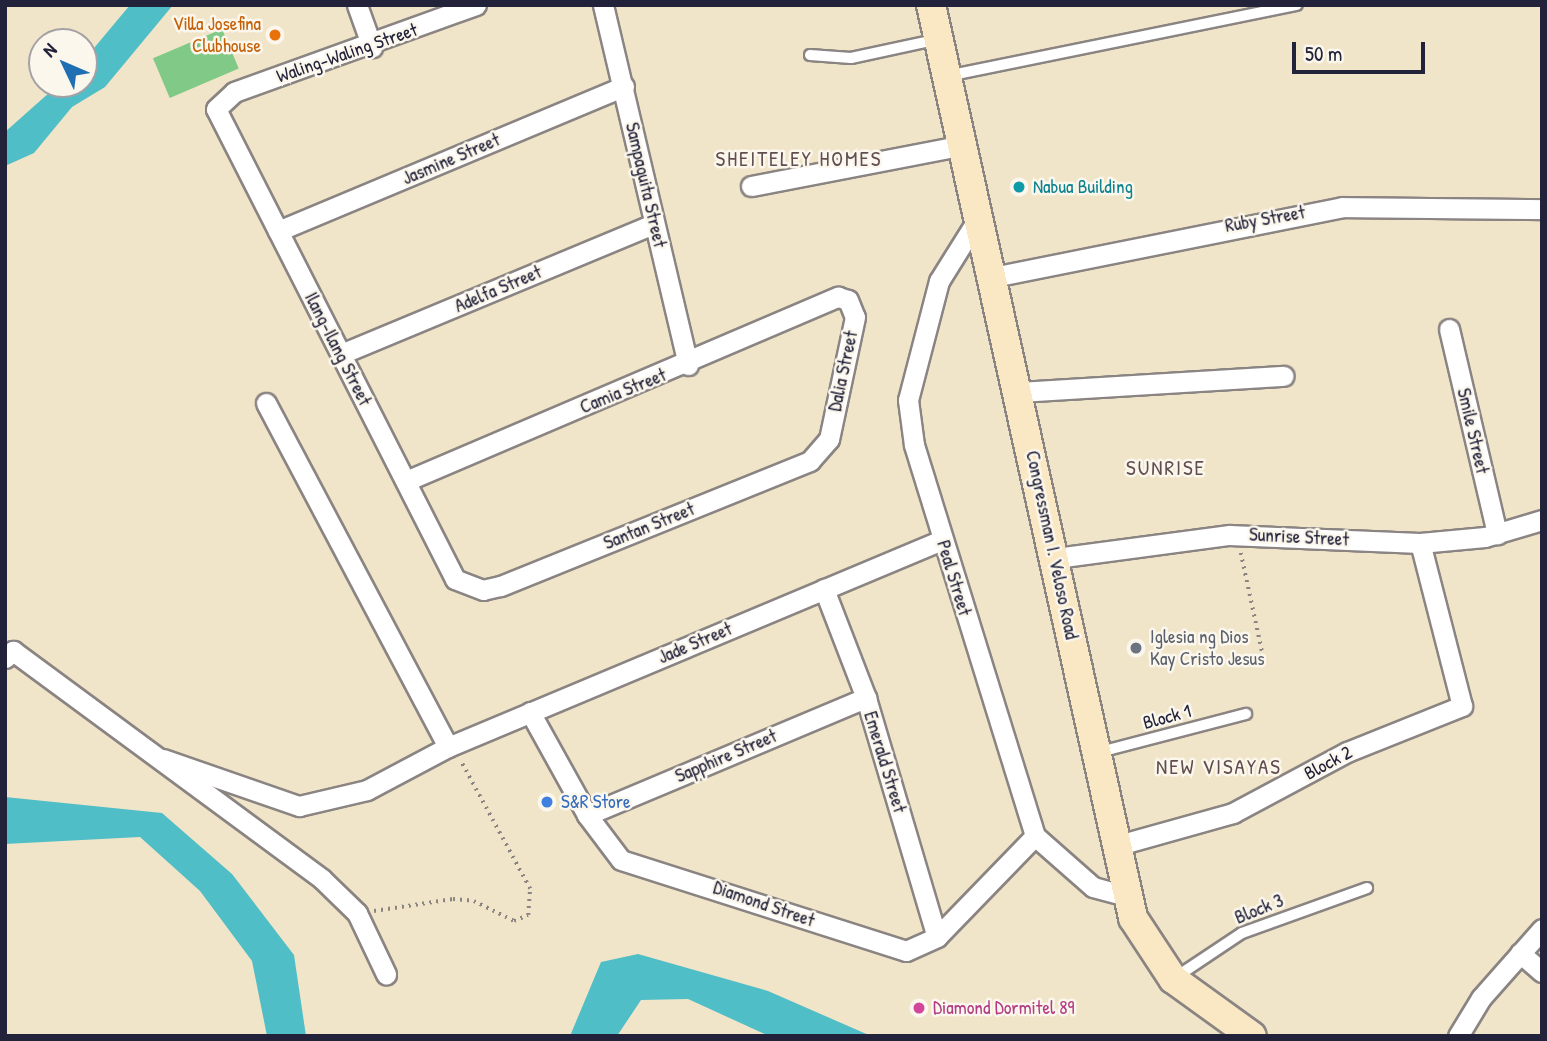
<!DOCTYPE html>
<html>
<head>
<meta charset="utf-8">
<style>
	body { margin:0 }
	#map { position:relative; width:1547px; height:1041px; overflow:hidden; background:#f1e5c9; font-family:"Patrick Hand",sans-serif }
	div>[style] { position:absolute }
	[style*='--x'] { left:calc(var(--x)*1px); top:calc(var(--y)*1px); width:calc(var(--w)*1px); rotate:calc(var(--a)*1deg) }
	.green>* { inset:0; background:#80c986; transform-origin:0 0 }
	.water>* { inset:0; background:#50bec6 }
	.path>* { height:3.5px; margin-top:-1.75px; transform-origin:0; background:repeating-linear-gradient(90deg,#8a8482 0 2px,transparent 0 7px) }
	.roads { filter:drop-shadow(2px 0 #8a8482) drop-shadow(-2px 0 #8a8482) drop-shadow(0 2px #8a8482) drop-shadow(0 -2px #8a8482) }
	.lane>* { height:10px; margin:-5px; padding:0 5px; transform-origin:5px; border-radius:5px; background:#fff }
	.street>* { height:19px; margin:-9.5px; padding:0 9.5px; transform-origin:9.5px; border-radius:9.5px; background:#fff }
	.secondary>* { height:28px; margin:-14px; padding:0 14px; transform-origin:14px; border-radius:14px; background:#fae7c3 }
	.dots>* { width:19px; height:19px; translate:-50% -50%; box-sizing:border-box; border:4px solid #fbf7ec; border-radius:50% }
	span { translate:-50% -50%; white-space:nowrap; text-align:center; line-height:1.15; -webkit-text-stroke:5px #fbf7ec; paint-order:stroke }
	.food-label { font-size:19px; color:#c56008 }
	.right { translate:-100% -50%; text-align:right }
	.street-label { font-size:19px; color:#22223b }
	.culture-label { font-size:19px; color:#0d838f }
	.left { translate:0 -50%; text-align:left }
	.worship-label { font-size:19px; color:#5b616d }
	.shop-label { font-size:19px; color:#366cbe }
	.hotel-label { font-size:19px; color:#b23c85 }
	.neighbourhood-label { font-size:21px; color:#624e50; letter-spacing:2px }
	.frame { position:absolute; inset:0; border:7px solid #22223b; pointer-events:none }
	.north { position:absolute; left:28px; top:28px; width:70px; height:70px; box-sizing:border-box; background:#fbf7ec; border:2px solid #a4a2a5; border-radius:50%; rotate:314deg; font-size:19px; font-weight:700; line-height:28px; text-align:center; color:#22223b }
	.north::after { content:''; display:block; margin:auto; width:24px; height:32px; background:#1f6fb2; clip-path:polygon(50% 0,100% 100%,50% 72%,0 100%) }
	.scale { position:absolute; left:1292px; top:42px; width:133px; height:32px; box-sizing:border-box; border:4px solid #22223b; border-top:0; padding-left:9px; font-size:21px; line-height:24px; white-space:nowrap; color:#22223b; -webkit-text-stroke:5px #fbf7ec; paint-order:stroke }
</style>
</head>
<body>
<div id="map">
	<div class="green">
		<div style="left:222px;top:29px;width:43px;height:75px;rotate:67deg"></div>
	</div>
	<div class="water">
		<div style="clip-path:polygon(130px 5px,173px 5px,105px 87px,72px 107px,34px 153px,5px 166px,5px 132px,59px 84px,84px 84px,84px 60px)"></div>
		<div style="clip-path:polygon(5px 797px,162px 813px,232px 874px,294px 955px,306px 1036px,267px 1036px,252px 961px,200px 891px,140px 837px,5px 844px)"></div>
		<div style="clip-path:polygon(638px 954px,768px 991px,871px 1036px,769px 1036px,688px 999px,641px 1000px,617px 1036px,570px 1036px,601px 962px)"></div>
	</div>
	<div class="path">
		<div style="--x:1241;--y:553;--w:109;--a:77.9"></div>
		<div style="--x:374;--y:911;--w:80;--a:-8.6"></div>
		<div style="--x:453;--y:899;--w:21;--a:5"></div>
		<div style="--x:474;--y:901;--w:45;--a:26.6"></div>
		<div style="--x:514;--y:921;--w:15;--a:-23"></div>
		<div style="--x:528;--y:915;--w:26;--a:-86"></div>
		<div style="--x:530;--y:889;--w:145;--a:-118.5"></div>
	</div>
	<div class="roads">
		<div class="lane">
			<div style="--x:810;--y:55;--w:41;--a:4.2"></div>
			<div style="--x:851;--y:58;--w:86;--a:-12.1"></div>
			<div style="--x:947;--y:76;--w:357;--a:-11.5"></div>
			<div style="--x:1100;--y:752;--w:151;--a:-14.6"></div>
			<div style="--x:1176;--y:977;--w:79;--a:-33.7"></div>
			<div style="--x:1242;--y:933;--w:133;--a:-19.8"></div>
		</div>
		<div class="street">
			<div style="--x:357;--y:5;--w:45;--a:70.3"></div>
			<div style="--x:603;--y:5;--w:370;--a:76.7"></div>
			<div style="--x:751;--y:186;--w:216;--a:-10.9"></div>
			<div style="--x:979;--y:217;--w:75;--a:122"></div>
			<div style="--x:939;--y:281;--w:123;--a:104.6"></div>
			<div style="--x:908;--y:400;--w:45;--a:82.4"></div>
			<div style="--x:914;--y:445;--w:409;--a:72.8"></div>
			<div style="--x:1035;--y:836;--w:77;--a:41.3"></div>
			<div style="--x:1093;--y:887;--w:35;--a:15"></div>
			<div style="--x:278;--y:231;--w:375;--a:-22.7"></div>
			<div style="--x:993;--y:277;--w:356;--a:-11.3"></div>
			<div style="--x:1342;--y:207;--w:200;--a:0.6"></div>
			<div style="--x:1449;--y:329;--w:211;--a:76.8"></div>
			<div style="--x:341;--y:354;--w:339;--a:-22.6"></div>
			<div style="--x:1020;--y:392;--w:264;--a:-3.5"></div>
			<div style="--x:266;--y:403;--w:389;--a:62.1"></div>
			<div style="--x:406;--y:481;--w:470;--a:-23.1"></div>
			<div style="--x:838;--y:297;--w:10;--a:17"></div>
			<div style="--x:848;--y:300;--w:18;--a:68"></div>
			<div style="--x:855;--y:317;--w:125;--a:102"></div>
			<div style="--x:829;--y:439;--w:29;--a:131"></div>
			<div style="--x:810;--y:461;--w:334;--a:158"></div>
			<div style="--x:500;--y:586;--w:17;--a:167"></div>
			<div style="--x:483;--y:590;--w:30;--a:-159"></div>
			<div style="--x:455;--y:579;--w:527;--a:-116.95"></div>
			<div style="--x:216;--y:109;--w:25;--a:-43"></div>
			<div style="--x:234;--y:92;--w:257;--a:-19.8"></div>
			<div style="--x:1056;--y:558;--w:175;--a:-7.6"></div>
			<div style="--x:1229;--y:535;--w:191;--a:2.4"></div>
			<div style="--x:1420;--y:543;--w:65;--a:-5.3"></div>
			<div style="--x:1485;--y:537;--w:59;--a:-16.6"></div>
			<div style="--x:824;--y:589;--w:117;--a:68.9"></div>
			<div style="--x:866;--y:698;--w:249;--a:73.5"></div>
			<div style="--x:5;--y:658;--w:11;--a:-41"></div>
			<div style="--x:13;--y:651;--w:384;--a:36.4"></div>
			<div style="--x:322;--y:879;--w:49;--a:44.2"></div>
			<div style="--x:357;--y:913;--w:68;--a:64.6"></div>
			<div style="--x:530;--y:712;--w:118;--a:61"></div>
			<div style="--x:587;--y:815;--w:56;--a:52.9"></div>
			<div style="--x:621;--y:860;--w:299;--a:17.7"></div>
			<div style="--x:906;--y:951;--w:34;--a:-24"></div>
			<div style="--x:937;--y:937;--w:141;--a:-45.9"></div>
			<div style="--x:163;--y:759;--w:144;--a:19.1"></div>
			<div style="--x:299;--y:806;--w:70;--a:-13.2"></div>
			<div style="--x:367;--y:790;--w:92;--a:-28"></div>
			<div style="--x:448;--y:747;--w:536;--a:-22.74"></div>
			<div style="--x:587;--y:815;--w:303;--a:-22.8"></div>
			<div style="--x:1115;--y:846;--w:123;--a:-15.6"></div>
			<div style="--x:1233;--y:813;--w:129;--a:-28.2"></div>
			<div style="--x:1347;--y:752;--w:124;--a:-21.8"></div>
			<div style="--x:1462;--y:706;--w:168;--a:-104.4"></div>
			<div style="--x:1520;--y:953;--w:29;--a:41"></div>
			<div style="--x:1458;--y:1036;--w:44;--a:-58.8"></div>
			<div style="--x:1481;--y:998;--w:92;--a:-48.5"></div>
		</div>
		<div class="secondary">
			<div style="--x:931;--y:5;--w:935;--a:77.52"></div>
			<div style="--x:1133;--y:918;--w:73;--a:56.7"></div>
			<div style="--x:1173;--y:979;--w:97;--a:35.8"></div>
		</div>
	</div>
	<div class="dots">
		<div style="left:275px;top:35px;background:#e8710a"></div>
		<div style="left:1019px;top:187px;background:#0f9aa8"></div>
		<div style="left:1136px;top:648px;background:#6b7280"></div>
		<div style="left:547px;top:802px;background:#3f7fe0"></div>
		<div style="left:919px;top:1008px;background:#d1479c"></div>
	</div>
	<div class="food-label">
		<span class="right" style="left:261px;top:35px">Villa Josefina<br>Clubhouse</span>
	</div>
	<div class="street-label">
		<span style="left:347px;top:53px;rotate:-19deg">Waling-Waling Street</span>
		<span style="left:451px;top:159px;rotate:-23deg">Jasmine Street</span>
		<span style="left:646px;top:185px;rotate:77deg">Sampaguita Street</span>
		<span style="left:1265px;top:219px;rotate:-10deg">Ruby Street</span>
		<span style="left:498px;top:289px;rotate:-23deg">Adelfa Street</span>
		<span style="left:338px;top:349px;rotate:63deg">Ilang-Ilang Street</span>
		<span style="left:843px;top:371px;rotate:-78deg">Dalia Street</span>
		<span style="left:623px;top:391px;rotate:-22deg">Camia Street</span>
		<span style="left:1473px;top:431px;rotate:77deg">Smile Street</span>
		<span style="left:649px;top:526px;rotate:-22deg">Santan Street</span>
		<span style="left:1299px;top:537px;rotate:3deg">Sunrise Street</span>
		<span style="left:1052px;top:545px;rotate:78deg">Congressman I. Veloso Road</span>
		<span style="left:954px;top:578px;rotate:73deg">Peal Street</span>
		<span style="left:695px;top:643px;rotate:-23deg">Jade Street</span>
		<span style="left:1167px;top:717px;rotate:-15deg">Block 1</span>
		<span style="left:726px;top:756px;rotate:-23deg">Sapphire Street</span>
		<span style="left:885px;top:762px;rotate:73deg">Emerald Street</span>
		<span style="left:1328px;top:763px;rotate:-28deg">Block 2</span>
		<span style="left:764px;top:904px;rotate:19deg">Diamond Street</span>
		<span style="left:1259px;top:909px;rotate:-22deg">Block 3</span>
	</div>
	<div class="culture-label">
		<span class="left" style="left:1033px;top:187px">Nabua Building</span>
	</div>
	<div class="worship-label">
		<span class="left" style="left:1150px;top:648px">Iglesia ng Dios<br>Kay Cristo Jesus</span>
	</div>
	<div class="shop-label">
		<span class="left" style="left:561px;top:802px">S&amp;R Store</span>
	</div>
	<div class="hotel-label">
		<span class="left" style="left:933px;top:1008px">Diamond Dormitel 89</span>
	</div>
	<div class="neighbourhood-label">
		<span style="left:799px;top:159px">SHEITELEY HOMES</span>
		<span style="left:1166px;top:468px">SUNRISE</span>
		<span style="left:1219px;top:767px">NEW VISAYAS</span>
	</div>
	<div class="frame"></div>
	<div class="north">N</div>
	<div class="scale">50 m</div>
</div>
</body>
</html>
